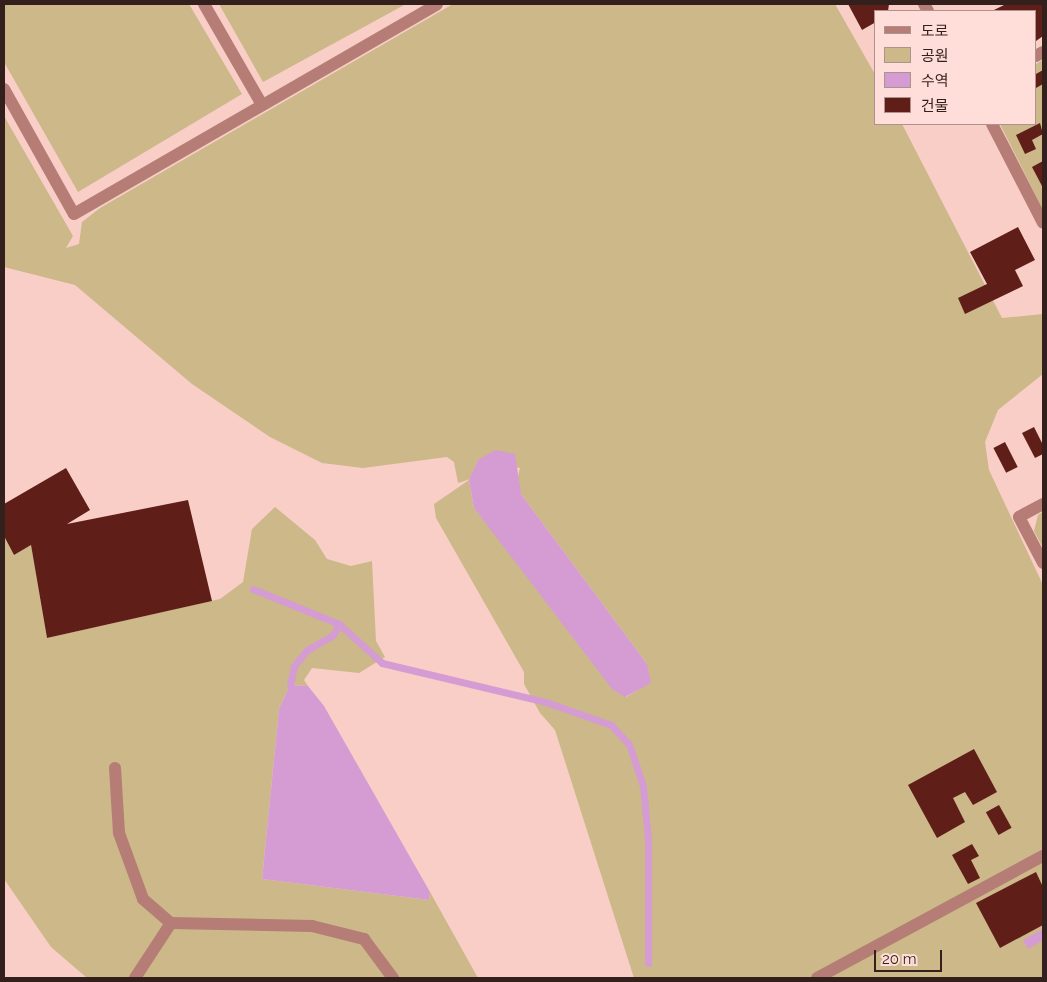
<!DOCTYPE html>
<html>
<head>
<meta charset="utf-8">
<style>
	body { margin:0 }
	#map { position:relative; width:1047px; height:982px; overflow:hidden; background:#f9cec7; font-family:Raleway,"Noto Sans KR",sans-serif }
	div>[style] { position:absolute }
	[style*='--x'] { left:calc(var(--x)*1px); top:calc(var(--y)*1px); width:calc(var(--w)*1px); rotate:calc(var(--a)*1deg) }
	.green>* { inset:0; background:#ccb889 }
	.water>* { inset:0; background:#d49cd2 }
	.stream>* { height:7px; margin:-3.5px; padding:0 3.5px; transform-origin:3.5px; border-radius:3.5px; background:#d49cd2 }
	.building>* { inset:0; background:#601e19; transform-origin:0 0 }
	.minor>* { height:12px; margin:-6px; padding:0 6px; transform-origin:6px; border-radius:6px; background:#b57d76 }
	span { translate:-50% -50%; white-space:nowrap; text-align:center; line-height:1.15; -webkit-text-stroke:5px #ffded9; paint-order:stroke }
	.frame { position:absolute; inset:0; border:5px solid #331f1c; pointer-events:none }
	.legend { position:absolute; left:874px; top:10px; width:162px; height:115px; box-sizing:border-box; background:#ffded9; border:1px solid #ad928d; margin:0; padding:6px 9px; list-style:none; font-size:15px; color:#331f1c }
	.legend li { display:flex; align-items:center; gap:10px; height:25px }
	.legend b { width:25px; border:1px solid #ad928d }
	.scale { position:absolute; left:874px; top:950px; width:68px; height:22px; box-sizing:border-box; border:2px solid #331f1c; border-top:0; padding-left:6px; font-size:15px; line-height:18px; white-space:nowrap; color:#331f1c; -webkit-text-stroke:4px #ffded9; paint-order:stroke }
</style>
</head>
<body>
<div id="map">
	<div class="green">
		<div style="clip-path:polygon(4px 4px,189px 4px,242px 94px,78px 192px,4px 62px)"></div>
		<div style="clip-path:polygon(219px 4px,406px 4px,263px 82px)"></div>
		<div style="clip-path:polygon(453px 4px,835px 4px,876px 76px,876px 124px,902px 124px,1002px 318px,1043px 314px,1043px 374px,998px 410px,985px 442px,989px 470px,1043px 585px,1043px 978px,634px 978px,555px 730px,540px 713px,524px 684px,524px 672px,436px 518px,434px 504px,469px 480px,474px 508px,626px 697px,638px 690px,647px 664px,521px 494px,516px 484px,520px 468px,478px 460px,470px 479px,458px 483px,454px 462px,447px 457px,363px 468px,322px 463px,270px 437px,192px 384px,75px 285px,4px 267px,4px 116px,73px 236px,66px 248px,79px 244px,82px 222px,100px 208px)"></div>
		<div style="clip-path:polygon(1043px 60px,1043px 210px,1000px 124px,1036px 124px,1036px 64px)"></div>
		<div style="clip-path:polygon(275px 507px,315px 540px,327px 559px,351px 566px,372px 561px,376px 641px,385px 657px,359px 673px,312px 668px,304px 680px,308px 686px,290px 685px,279px 709px,262px 879px,429px 900px,430px 892px,478px 978px,87px 978px,51px 947px,4px 879px,4px 536px,14px 555px,31px 545px,47px 638px,220px 599px,243px 582px,252px 529px)"></div>
		<div style="clip-path:polygon(1043px 512px,1043px 548px,1034px 531px,1038px 515px)"></div>
	</div>
	<div class="water">
		<div style="clip-path:polygon(495px 450px,515px 454px,521px 494px,647px 664px,651px 683px,625px 697px,612px 689px,474px 508px,469px 480px,478px 460px)"></div>
		<div style="clip-path:polygon(290px 685px,308px 686px,324px 706px,430px 892px,429px 900px,262px 879px,279px 709px)"></div>
		<div style="clip-path:polygon(1043px 929px,1043px 940px,1028px 949px,1023px 940px)"></div>
	</div>
	<div class="stream">
		<div style="--x:253;--y:589;--w:93;--a:22.1"></div>
		<div style="--x:339;--y:624;--w:58;--a:42.2"></div>
		<div style="--x:382;--y:663;--w:169;--a:13.4"></div>
		<div style="--x:546;--y:702;--w:69;--a:19.5"></div>
		<div style="--x:611;--y:725;--w:26;--a:47"></div>
		<div style="--x:629;--y:744;--w:44;--a:71.6"></div>
		<div style="--x:643;--y:786;--w:53;--a:84.6"></div>
		<div style="--x:648;--y:839;--w:124;--a:90"></div>
		<div style="--x:290;--y:685;--w:19;--a:-78"></div>
		<div style="--x:294;--y:666;--w:21;--a:-51"></div>
		<div style="--x:307;--y:650;--w:30;--a:-30"></div>
		<div style="--x:333;--y:635;--w:13;--a:-61"></div>
	</div>
	<div class="building">
		<div style="clip-path:polygon(848px 4px,889px 4px,888px 11px,876px 11px,876px 22px,862px 30px)"></div>
		<div style="clip-path:polygon(1006px 4px,1043px 4px,1043px 36px,1036px 41px,1036px 11px,992px 11px)"></div>
		<div style="clip-path:polygon(1043px 70px,1043px 84px,1036px 88px,1036px 74px)"></div>
		<div style="clip-path:polygon(1040px 123px,1043px 134px,1032px 140px,1036px 149px,1025px 154px,1016px 135px)"></div>
		<div style="clip-path:polygon(1043px 161px,1043px 185px,1042px 186px,1032px 167px)"></div>
		<div style="clip-path:polygon(1018px 227px,1035px 260px,1015px 270px,1023px 286px,965px 314px,958px 298px,987px 284px,970px 252px)"></div>
		<div style="clip-path:polygon(1034px 427px,1043px 445px,1043px 454px,1035px 458px,1022px 433px)"></div>
		<div style="left:1005px;top:442px;width:28px;height:13px;rotate:63deg"></div>
		<div style="clip-path:polygon(66px 468px,90px 510px,67px 524px,188px 500px,212px 601px,47px 638px,31px 545px,14px 555px,4px 536px,4px 504px)"></div>
		<div style="clip-path:polygon(974px 749px,997px 792px,973px 805px,965px 792px,953px 798px,965px 822px,937px 838px,908px 785px)"></div>
		<div style="left:999px;top:805px;width:26px;height:15px;rotate:61deg"></div>
		<div style="clip-path:polygon(972px 844px,979px 856px,971px 860px,980px 878px,968px 884px,952px 855px)"></div>
		<div style="clip-path:polygon(1036px 872px,1043px 887px,1043px 925px,1000px 948px,976px 903px)"></div>
	</div>
	<div class="minor">
		<div style="--x:204;--y:4;--w:114;--a:60.1"></div>
		<div style="--x:924;--y:4;--w:8;--a:60"></div>
		<div style="--x:1036;--y:56;--w:8;--a:-30"></div>
		<div style="--x:4;--y:89;--w:143;--a:60.8"></div>
		<div style="--x:74;--y:214;--w:419;--a:-30"></div>
		<div style="--x:992;--y:124;--w:111;--a:62.7"></div>
		<div style="--x:1043;--y:504;--w:27;--a:152"></div>
		<div style="--x:1019;--y:517;--w:52;--a:62.4"></div>
		<div style="--x:115;--y:768;--w:65;--a:86.5"></div>
		<div style="--x:119;--y:833;--w:70;--a:70"></div>
		<div style="--x:143;--y:899;--w:37;--a:41"></div>
		<div style="--x:135;--y:978;--w:66;--a:-56.8"></div>
		<div style="--x:171;--y:923;--w:141;--a:1.2"></div>
		<div style="--x:312;--y:926;--w:54;--a:14"></div>
		<div style="--x:364;--y:939;--w:49;--a:53.4"></div>
		<div style="--x:817;--y:978;--w:257;--a:-28.4"></div>
	</div>
	<div class="frame"></div>
	<ul class="legend">
	<li><b style="height:6px;background:#b57d76"></b>도로</li>
	<li><b style="height:14px;background:#ccb889"></b>공원</li>
	<li><b style="height:14px;background:#d49cd2"></b>수역</li>
	<li><b style="height:14px;background:#601e19"></b>건물</li>
	</ul>
	<div class="scale">20 m</div>
</div>
</body>
</html>
